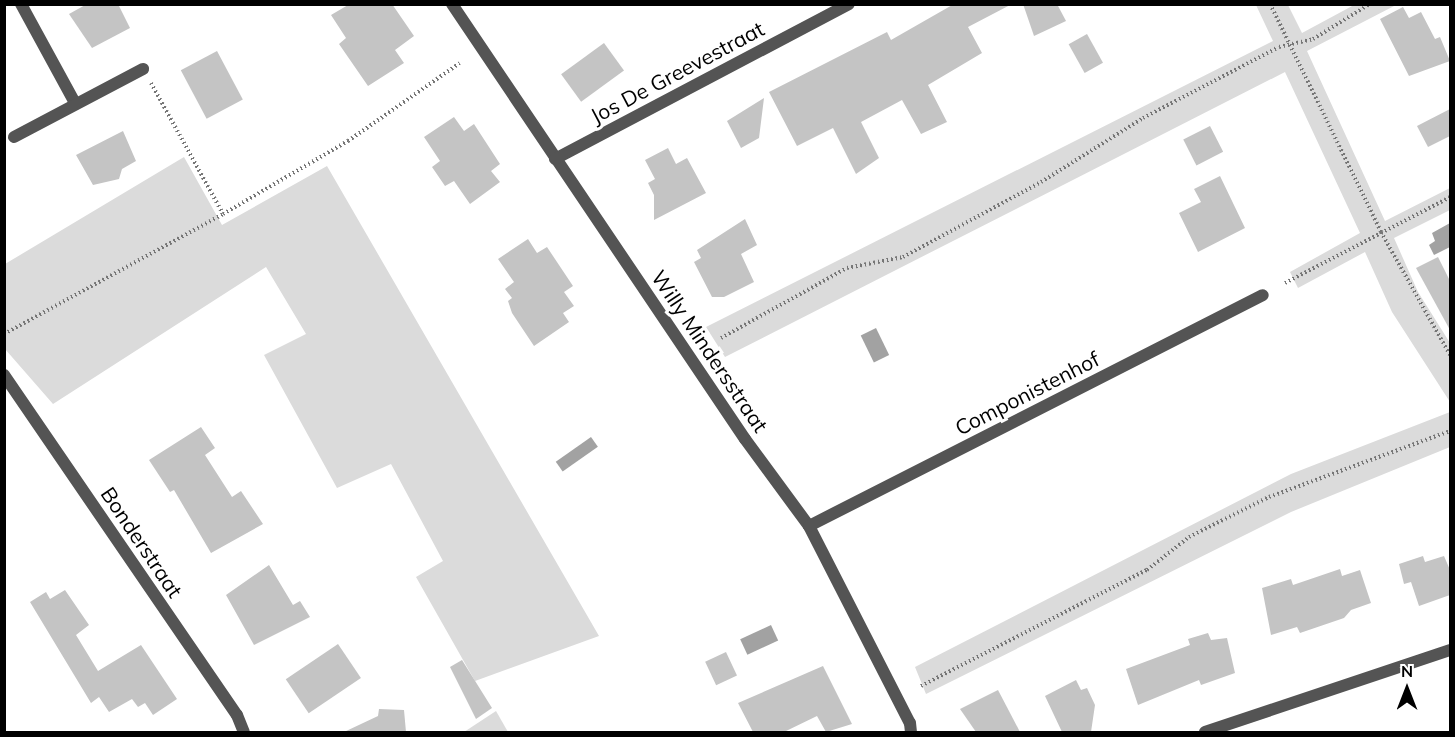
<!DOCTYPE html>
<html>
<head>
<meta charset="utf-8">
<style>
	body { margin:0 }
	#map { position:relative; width:1455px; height:737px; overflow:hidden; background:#fff; font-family:Mulish,sans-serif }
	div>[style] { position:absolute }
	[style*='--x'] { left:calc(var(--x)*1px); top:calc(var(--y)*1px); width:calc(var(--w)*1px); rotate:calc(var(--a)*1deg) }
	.green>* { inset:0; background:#dbdbdb }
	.water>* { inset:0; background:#a2a2a2; transform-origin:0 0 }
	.building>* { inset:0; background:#c4c4c4; transform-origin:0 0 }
	.path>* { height:4px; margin-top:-2px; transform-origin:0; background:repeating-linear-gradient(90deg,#767676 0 1.5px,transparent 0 4.5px) }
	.street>* { height:12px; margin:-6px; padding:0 6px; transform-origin:6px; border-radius:6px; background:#545454 }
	span { translate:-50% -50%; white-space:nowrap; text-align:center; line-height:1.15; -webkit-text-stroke:6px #fff; paint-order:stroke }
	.street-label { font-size:21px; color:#000 }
	.frame { position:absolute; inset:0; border:6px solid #000; pointer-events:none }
	.north { position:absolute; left:1377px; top:659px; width:60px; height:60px; -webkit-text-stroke:4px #fff; paint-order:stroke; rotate:0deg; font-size:16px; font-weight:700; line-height:24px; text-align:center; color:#000 }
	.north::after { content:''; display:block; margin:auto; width:21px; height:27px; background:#000; clip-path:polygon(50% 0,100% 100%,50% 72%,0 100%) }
</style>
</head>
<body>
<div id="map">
	<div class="green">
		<div style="clip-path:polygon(1256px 5px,1288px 5px,1302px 33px,1354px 5px,1396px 5px,1307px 51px,1385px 221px,1450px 188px,1450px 210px,1394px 238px,1418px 292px,1450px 343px,1450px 402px,1392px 312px,1365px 252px,1298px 288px,1290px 272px,1360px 233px,1285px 72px,725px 357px,706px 327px,1273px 41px)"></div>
		<div style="clip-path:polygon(184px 157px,222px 225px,327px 166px,599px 636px,475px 681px,416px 577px,443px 561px,391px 464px,337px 488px,264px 355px,306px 334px,266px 267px,53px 404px,5px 349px,5px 264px)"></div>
		<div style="clip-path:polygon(1450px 412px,1450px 447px,1291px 512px,926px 694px,915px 667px,1291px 474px)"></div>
		<div style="clip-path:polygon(496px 711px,508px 732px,464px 732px)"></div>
	</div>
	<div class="water">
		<div style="clip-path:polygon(1450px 223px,1450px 247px,1434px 255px,1429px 245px,1435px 241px,1432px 233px)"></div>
		<div style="left:876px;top:328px;width:30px;height:17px;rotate:64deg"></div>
		<div style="left:591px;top:437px;width:12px;height:43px;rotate:55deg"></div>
		<div style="left:771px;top:625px;width:17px;height:34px;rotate:65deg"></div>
	</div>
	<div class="building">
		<div style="clip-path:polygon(87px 4px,118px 4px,130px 28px,92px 48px,69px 14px)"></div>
		<div style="clip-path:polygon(392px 4px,414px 36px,395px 50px,404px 63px,368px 86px,339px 44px,346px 38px,331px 15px,348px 5px)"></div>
		<div style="clip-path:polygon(954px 4px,1012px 4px,968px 27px,982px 53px,928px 85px,947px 122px,921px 134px,902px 100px,861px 122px,879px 158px,856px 174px,833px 128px,797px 146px,769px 92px,887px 32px,891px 40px)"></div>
		<div style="clip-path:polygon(1023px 4px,1057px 4px,1066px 21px,1034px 36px)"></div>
		<div style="clip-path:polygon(1403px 7px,1409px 18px,1421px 12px,1435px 39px,1440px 37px,1450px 61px,1409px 76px,1380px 19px)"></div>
		<div style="left:1087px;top:34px;width:33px;height:21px;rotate:61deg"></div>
		<div style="left:604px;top:43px;width:34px;height:53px;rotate:54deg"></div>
		<div style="left:217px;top:51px;width:55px;height:41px;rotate:62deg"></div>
		<div style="clip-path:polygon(764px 98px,759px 138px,741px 148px,727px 121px)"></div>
		<div style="clip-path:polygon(1450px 109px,1450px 136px,1428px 147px,1417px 126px)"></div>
		<div style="clip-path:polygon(454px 117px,464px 131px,474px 124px,500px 164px,491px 171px,500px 182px,470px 204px,454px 181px,445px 186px,432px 167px,440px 161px,424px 137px)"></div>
		<div style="left:1210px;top:126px;width:29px;height:30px;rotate:63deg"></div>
		<div style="clip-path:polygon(123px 131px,136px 161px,122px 169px,119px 179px,93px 185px,76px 155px)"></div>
		<div style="clip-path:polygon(668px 148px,676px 164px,687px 158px,706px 193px,654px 220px,654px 195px,648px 183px,655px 179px,645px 160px)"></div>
		<div style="clip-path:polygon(1220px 176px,1245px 228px,1198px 252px,1179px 213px,1201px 202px,1194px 189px)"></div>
		<div style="clip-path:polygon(745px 219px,757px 245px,741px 254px,754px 282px,724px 297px,712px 297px,694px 262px,701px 258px,697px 250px)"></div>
		<div style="clip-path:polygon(528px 239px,537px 253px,547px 247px,573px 286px,564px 292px,574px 306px,563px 313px,569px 322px,534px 346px,512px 313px,508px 301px,512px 298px,505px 289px,514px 282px,498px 259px)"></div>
		<div style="clip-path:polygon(1438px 257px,1450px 281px,1450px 330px,1416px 268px)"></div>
		<div style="clip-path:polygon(201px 427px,215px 448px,205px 455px,232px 497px,241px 491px,263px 524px,211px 553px,174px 490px,170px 492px,149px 460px)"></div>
		<div style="clip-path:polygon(1423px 556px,1425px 562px,1444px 556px,1450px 570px,1450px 595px,1419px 606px,1411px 582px,1404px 584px,1399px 564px)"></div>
		<div style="clip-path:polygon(269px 565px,293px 605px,300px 601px,310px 617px,254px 645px,226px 595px)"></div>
		<div style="clip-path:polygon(1340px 569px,1342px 576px,1360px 570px,1371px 603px,1351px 610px,1344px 618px,1300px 633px,1297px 627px,1271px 635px,1262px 588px,1291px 579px,1293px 585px)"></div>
		<div style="clip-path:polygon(65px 590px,89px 625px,76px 635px,98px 671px,141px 645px,177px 699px,153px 715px,145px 703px,138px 707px,132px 699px,109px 712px,99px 697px,91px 703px,30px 602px,46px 592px,50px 599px)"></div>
		<div style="clip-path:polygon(1208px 633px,1211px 640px,1227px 638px,1235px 673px,1201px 685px,1199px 680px,1138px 705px,1126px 669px,1190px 645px,1188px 639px)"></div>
		<div style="left:338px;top:644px;width:41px;height:63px;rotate:56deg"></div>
		<div style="left:726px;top:652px;width:26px;height:23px;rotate:65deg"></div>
		<div style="clip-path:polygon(462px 660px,492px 708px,476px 719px,450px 667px)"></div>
		<div style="clip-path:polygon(823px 666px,852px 724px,826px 732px,817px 716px,784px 732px,753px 732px,738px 703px)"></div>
		<div style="clip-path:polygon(1076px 680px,1081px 690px,1087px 688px,1095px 705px,1091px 732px,1062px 732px,1045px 696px)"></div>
		<div style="clip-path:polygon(998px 690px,1020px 732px,976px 732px,960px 709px)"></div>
		<div style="clip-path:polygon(379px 709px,404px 710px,406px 732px,344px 732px,378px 716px)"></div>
	</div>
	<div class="path">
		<div style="--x:1270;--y:4;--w:254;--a:64"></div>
		<div style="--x:1381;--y:232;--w:141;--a:60.7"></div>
		<div style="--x:151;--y:83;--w:149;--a:61.2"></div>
		<div style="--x:223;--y:214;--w:145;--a:-30.3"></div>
		<div style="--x:348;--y:141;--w:136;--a:-34.9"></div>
		<div style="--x:1285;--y:283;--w:186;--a:-27.5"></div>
		<div style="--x:4;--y:334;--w:250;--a:-28.7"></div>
		<div style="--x:721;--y:338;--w:144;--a:-29.1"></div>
		<div style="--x:847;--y:268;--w:57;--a:-11.1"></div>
		<div style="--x:903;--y:257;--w:157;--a:-28.5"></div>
		<div style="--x:1041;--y:182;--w:120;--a:-32.1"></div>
		<div style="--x:1143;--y:118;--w:153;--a:-27.6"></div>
		<div style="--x:1279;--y:47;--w:35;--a:-13"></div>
		<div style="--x:1313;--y:39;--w:67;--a:-31.6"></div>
		<div style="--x:921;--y:686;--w:254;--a:-27.2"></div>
		<div style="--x:1147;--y:570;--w:53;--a:-38.2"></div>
		<div style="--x:1189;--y:537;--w:89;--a:-26.6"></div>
		<div style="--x:1269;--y:497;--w:193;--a:-20"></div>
	</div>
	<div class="street">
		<div style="--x:21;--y:4;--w:113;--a:61.4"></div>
		<div style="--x:452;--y:4;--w:524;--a:56.04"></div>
		<div style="--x:745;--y:439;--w:108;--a:53.7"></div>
		<div style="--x:809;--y:526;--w:221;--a:62.9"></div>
		<div style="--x:910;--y:723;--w:9;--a:84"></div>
		<div style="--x:14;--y:137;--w:146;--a:-27.8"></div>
		<div style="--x:555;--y:159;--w:332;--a:-27.8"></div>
		<div style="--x:4;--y:375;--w:412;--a:55.6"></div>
		<div style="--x:237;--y:715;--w:18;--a:68"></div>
		<div style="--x:809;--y:526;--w:509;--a:-26.97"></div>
		<div style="--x:1205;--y:732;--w:258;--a:-18.5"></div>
	</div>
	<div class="street-label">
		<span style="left:677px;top:72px;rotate:-28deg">Jos De Greevestraat</span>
		<span style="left:710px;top:351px;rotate:56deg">Willy Mindersstraat</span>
		<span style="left:1027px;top:393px;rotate:-27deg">Componistenhof</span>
		<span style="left:142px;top:542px;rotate:56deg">Bonderstraat</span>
	</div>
	<div class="frame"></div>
	<div class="north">N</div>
</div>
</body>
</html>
